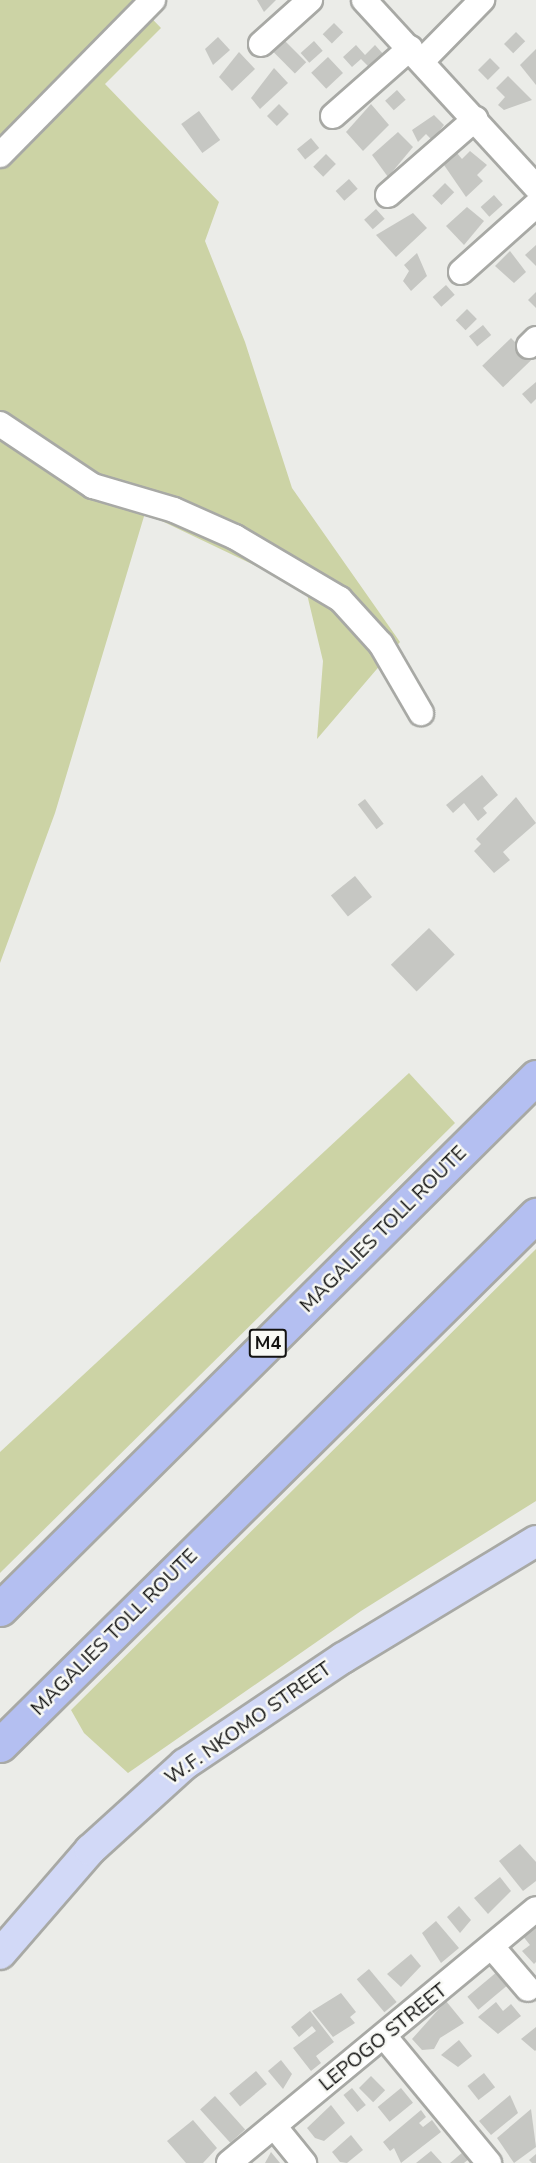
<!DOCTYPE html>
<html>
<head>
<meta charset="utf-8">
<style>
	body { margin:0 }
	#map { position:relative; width:536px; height:2163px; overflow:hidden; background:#ebece8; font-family:"Nunito Sans",sans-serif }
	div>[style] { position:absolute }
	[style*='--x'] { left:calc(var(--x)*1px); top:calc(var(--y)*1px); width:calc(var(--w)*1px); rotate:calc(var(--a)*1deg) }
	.green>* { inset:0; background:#ccd3a5 }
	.building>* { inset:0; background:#c6c7c3; transform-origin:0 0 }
	.roads { filter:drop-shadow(2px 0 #a8a9a5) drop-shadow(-2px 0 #a8a9a5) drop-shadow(0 2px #a8a9a5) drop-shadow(0 -2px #a8a9a5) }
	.minor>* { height:24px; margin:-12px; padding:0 12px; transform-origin:12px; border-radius:12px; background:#fff }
	.major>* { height:30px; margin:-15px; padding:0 15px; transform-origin:15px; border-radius:15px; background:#d2d9f7 }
	.highway>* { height:33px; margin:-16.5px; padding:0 16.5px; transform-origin:16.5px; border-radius:16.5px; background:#b4bff1 }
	span { translate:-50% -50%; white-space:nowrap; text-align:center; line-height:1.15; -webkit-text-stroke:5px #f8f9f5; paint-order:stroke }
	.shield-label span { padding:2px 4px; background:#f8f9f5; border:2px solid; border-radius:4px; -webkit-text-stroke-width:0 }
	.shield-label { font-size:18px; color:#131312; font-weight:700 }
	.street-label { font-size:20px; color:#131312 }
</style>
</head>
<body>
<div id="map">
	<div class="green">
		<div style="clip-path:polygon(0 0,134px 0,161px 28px,105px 84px,219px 202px,205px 241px,245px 342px,292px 488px,400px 642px,317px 739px,323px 661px,306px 590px,145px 513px,55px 813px,0 963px)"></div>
		<div style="clip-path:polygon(409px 1073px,455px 1123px,0 1573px,0 1452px)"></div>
		<div style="clip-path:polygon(536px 1249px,536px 1501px,361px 1611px,128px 1773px,84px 1733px,71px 1710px)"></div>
	</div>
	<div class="building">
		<div style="clip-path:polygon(257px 0,276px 0,264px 12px)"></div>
		<div style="left:334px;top:23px;width:13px;height:16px;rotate:45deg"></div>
		<div style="left:516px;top:32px;width:13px;height:17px;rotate:45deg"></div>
		<div style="clip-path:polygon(218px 37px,230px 50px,213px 65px,205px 49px)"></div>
		<div style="left:285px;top:41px;width:30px;height:16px;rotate:45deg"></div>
		<div style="left:314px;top:41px;width:13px;height:18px;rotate:48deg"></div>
		<div style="clip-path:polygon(356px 45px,365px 55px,375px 45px,384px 55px,370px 68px,361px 59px,352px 67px,343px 57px)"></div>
		<div style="clip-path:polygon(536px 49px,536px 85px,520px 65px)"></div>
		<div style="clip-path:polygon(239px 52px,255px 69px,232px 91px,219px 77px)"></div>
		<div style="left:328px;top:57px;width:22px;height:23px;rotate:47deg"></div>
		<div style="left:490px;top:58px;width:14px;height:17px;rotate:45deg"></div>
		<div style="clip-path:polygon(274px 68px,288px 83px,260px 109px,251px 98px)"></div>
		<div style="clip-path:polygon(508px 76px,532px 100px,504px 110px,498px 105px,505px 97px,496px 88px)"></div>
		<div style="left:397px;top:90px;width:13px;height:16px;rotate:48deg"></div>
		<div style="left:279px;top:104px;width:14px;height:17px;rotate:45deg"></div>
		<div style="clip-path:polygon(371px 104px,389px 125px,363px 151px,346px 132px)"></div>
		<div style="left:199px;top:111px;width:36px;height:22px;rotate:54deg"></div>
		<div style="clip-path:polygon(434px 115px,444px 125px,432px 140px,426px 134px,418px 142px,412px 130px)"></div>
		<div style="clip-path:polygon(398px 132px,413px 147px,388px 177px,372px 155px)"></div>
		<div style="left:311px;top:138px;width:13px;height:18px;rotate:51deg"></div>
		<div style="clip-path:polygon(470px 151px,487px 165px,477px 175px,483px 181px,466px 197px,444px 165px,457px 153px,462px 159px)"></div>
		<div style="left:326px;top:154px;width:14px;height:18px;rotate:45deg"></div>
		<div style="left:349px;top:179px;width:13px;height:18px;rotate:48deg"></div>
		<div style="left:445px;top:183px;width:13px;height:18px;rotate:45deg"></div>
		<div style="left:494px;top:195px;width:13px;height:18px;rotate:48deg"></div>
		<div style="clip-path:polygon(467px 207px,484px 221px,464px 245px,446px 226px)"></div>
		<div style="left:376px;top:209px;width:13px;height:16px;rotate:48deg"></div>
		<div style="clip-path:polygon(413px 213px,427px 228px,396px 257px,376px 235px)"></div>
		<div style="clip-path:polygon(536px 245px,536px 266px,525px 255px)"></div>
		<div style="clip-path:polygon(510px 251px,526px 272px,514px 283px,495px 266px)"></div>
		<div style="clip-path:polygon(417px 253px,427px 276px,411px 291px,403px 281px,409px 271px,404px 265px)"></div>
		<div style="left:446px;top:285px;width:13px;height:18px;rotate:48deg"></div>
		<div style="clip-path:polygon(536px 292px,536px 308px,528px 300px)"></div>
		<div style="left:467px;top:309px;width:14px;height:16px;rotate:45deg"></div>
		<div style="left:483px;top:325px;width:13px;height:18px;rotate:51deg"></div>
		<div style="left:511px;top:338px;width:30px;height:40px;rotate:46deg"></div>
		<div style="clip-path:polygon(536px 382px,536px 399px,531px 404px,522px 394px)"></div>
		<div style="clip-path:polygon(482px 775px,498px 795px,483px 808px,487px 813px,478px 821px,464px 803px,453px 813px,446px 805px)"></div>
		<div style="clip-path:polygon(516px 797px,536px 823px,503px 852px,510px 860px,494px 873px,474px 851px,481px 844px,476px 839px)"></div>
		<div style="left:365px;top:799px;width:31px;height:9px;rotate:53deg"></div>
		<div style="left:355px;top:876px;width:27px;height:31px;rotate:51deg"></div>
		<div style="left:429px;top:928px;width:37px;height:53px;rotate:46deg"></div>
		<div style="clip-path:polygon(520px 1844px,536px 1862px,536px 1881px,523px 1891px,499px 1861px)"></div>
		<div style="clip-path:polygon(500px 1877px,511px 1891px,488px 1914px,474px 1898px)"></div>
		<div style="clip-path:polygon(459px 1906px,471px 1920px,460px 1933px,447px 1917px)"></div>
		<div style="clip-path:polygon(436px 1921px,459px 1948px,441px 1963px,422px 1933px)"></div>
		<div style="clip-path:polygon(536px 1924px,536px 1962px,534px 1964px,522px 1951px,530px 1945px,522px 1935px)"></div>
		<div style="clip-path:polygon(411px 1954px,421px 1966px,401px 1987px,387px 1974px)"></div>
		<div style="left:369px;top:1969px;width:43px;height:16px;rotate:50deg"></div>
		<div style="left:498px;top:1971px;width:17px;height:40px;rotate:50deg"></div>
		<div style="clip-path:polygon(341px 1993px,356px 2012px,350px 2017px,355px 2023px,333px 2037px,312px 2011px)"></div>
		<div style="clip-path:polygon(446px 2001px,464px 2023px,440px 2038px,434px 2049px,422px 2050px,412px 2039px)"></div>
		<div style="clip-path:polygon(496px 2002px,503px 2011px,511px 2004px,521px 2016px,498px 2034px,478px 2017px)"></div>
		<div style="clip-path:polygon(310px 2011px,334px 2042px,316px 2056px,321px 2063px,311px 2071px,293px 2048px,316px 2031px,312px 2026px,299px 2037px,291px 2027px)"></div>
		<div style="clip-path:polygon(536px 2027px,536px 2050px,535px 2051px,521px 2039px)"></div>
		<div style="clip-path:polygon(459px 2040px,472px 2056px,458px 2067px,441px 2055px)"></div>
		<div style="clip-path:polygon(281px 2060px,292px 2074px,283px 2089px,268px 2071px)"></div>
		<div style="left:256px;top:2071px;width:17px;height:35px;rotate:50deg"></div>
		<div style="left:484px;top:2073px;width:18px;height:21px;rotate:52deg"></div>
		<div style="left:371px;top:2076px;width:20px;height:17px;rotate:45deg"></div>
		<div style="left:352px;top:2088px;width:22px;height:11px;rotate:51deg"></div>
		<div style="left:401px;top:2088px;width:19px;height:30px;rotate:51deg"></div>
		<div style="clip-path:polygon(510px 2095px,518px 2113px,491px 2135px,479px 2121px)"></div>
		<div style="left:215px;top:2096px;width:45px;height:20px;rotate:48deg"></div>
		<div style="clip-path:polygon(331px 2105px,345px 2123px,324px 2141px,315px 2138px,307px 2128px)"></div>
		<div style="clip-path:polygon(531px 2109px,536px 2147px,514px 2163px,497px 2138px)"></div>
		<div style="clip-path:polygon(421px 2110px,426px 2117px,419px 2123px,423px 2127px,432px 2120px,441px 2132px,401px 2163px,394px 2148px,390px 2151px,383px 2142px)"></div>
		<div style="clip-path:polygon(193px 2120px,217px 2148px,203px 2163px,186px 2163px,167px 2141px)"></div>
		<div style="clip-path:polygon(351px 2135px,363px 2150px,347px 2163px,340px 2162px,332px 2152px)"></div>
		<div style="clip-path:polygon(431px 2151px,442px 2163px,416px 2163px)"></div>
		<div style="clip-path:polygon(271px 2152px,280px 2163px,265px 2163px)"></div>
		<div style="clip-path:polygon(463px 2152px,469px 2159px,464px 2163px,450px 2163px)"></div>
		<div style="clip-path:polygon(536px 2154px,536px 2163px,532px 2163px,529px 2160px)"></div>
	</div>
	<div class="roads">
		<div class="minor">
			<div style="--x:364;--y:0;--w:254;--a:47.4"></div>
			<div style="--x:261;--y:44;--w:66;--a:-41.9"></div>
			<div style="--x:422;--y:61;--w:86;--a:-45.5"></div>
			<div style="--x:333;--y:116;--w:103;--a:-41.4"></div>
			<div style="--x:0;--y:155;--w:218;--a:-45.4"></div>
			<div style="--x:388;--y:195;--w:116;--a:-41.1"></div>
			<div style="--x:461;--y:272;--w:101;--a:-41.8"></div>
			<div style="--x:529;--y:346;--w:10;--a:-45"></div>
			<div style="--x:0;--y:424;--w:112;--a:33.7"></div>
			<div style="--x:93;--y:486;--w:84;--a:16.5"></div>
			<div style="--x:174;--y:510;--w:67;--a:23.9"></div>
			<div style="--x:235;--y:537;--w:122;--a:30.6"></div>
			<div style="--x:340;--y:599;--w:61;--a:47.7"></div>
			<div style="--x:381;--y:644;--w:80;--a:59.9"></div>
			<div style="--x:492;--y:1947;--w:55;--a:49.4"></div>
			<div style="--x:384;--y:2036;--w:165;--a:50.4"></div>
			<div style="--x:274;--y:2126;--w:48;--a:51"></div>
			<div style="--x:229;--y:2163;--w:398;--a:-39.6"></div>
		</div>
		<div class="major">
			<div style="--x:0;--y:1954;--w:138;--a:-49.1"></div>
			<div style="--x:90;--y:1850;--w:128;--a:-42.2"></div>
			<div style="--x:185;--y:1764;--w:190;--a:-33.9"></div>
			<div style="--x:343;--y:1658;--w:226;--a:-31.2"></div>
		</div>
		<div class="highway">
			<div style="--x:0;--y:1609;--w:755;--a:-44.79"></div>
			<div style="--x:0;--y:1745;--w:754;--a:-44.68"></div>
		</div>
	</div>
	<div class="shield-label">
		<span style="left:268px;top:1343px">M4</span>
	</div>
	<div class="street-label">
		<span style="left:383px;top:1229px;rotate:-45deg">MAGALIES TOLL ROUTE</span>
		<span style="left:114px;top:1632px;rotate:-45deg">MAGALIES TOLL ROUTE</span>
		<span style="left:248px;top:1723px;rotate:-35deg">W.F. NKOMO STREET</span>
		<span style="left:383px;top:2037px;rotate:-39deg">LEPOGO STREET</span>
	</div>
</div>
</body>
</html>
